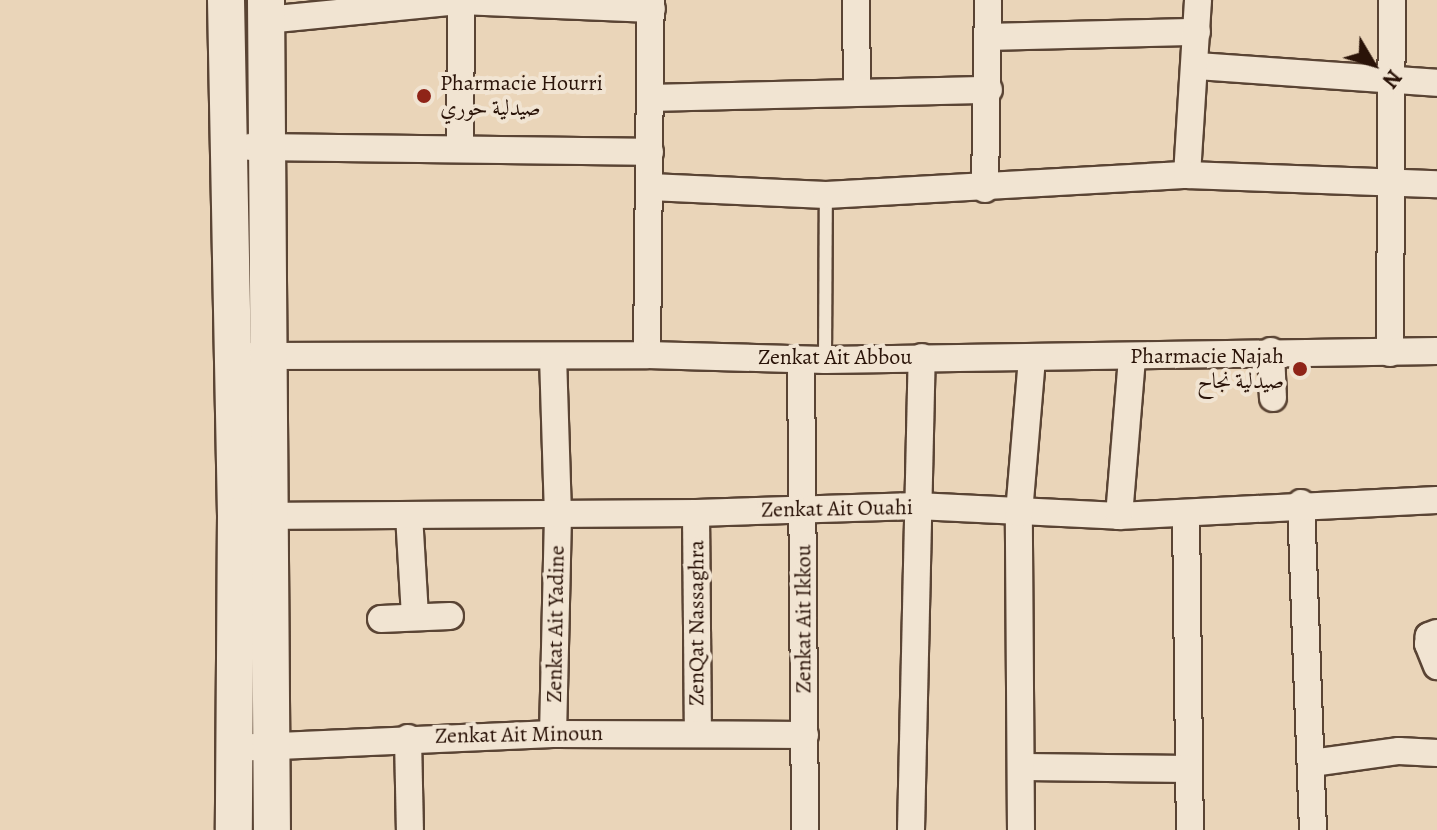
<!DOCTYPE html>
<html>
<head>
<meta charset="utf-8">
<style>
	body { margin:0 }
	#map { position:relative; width:1437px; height:830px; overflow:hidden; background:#ead5b9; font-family:Alegreya,Amiri,serif }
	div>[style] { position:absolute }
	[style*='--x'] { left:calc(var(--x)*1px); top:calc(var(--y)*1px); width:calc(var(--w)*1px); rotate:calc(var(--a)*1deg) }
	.roads { filter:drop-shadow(2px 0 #5a4434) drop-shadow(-2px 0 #5a4434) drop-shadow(0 2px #5a4434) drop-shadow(0 -2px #5a4434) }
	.service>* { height:12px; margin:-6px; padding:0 6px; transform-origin:6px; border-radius:6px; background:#f1e4d2 }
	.minor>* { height:26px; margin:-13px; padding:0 13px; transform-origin:13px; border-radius:13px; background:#f1e4d2 }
	.secondary>* { height:36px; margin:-18px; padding:0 18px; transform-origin:18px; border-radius:18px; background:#f1e4d2 }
	.dots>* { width:22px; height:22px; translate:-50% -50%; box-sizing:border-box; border:4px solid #f1e4d2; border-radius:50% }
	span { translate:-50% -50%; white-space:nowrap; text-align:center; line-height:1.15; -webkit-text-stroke:8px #f1e4d2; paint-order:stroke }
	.poi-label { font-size:22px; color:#2a1308 }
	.left { translate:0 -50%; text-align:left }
	.right { translate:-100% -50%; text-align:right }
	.street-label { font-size:22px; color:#2a1308 }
	.north { position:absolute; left:1333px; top:24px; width:80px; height:80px; -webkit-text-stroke:6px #f1e4d2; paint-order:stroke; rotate:128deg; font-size:22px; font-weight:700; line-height:32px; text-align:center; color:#2a1308 }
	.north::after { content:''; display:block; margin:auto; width:28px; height:36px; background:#2a1308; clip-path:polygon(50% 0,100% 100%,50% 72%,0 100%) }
</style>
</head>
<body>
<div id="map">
	<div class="roads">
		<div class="service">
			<div style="--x:825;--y:360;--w:165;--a:-89.7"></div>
		</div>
		<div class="minor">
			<div style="--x:856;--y:0;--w:89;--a:89.4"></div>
			<div style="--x:266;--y:20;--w:196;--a:-5.6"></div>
			<div style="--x:461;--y:1;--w:191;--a:2.4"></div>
			<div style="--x:989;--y:37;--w:208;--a:-1.4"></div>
			<div style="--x:1196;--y:66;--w:242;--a:4"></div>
			<div style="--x:652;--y:98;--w:337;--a:-1.4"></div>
			<div style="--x:460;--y:146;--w:146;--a:-89.6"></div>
			<div style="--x:250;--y:147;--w:400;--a:0.7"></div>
			<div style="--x:1187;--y:175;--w:175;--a:-86.4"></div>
			<div style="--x:650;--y:187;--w:176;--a:2.6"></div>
			<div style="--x:826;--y:195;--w:362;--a:-3.2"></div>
			<div style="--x:1187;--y:175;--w:250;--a:2.1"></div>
			<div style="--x:985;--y:189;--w:189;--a:-89.1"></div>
			<div style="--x:1271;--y:351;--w:47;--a:87.6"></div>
			<div style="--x:1390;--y:353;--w:353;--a:-89.7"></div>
			<div style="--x:647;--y:355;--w:355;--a:-89.4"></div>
			<div style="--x:252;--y:356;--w:395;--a:-0.1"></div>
			<div style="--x:647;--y:355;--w:178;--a:1.6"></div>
			<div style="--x:825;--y:360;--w:612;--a:-0.84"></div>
			<div style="--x:553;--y:356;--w:159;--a:88.2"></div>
			<div style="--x:558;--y:515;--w:219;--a:91.3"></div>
			<div style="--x:801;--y:360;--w:470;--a:89.5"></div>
			<div style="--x:1301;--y:503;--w:327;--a:87.9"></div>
			<div style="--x:696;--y:513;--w:219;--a:89.5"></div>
			<div style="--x:1186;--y:513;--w:317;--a:89.3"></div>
			<div style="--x:409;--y:515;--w:102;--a:86.6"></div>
			<div style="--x:252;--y:516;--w:444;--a:-0.4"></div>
			<div style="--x:696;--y:513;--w:221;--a:-1.8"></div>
			<div style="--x:917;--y:506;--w:202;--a:2.8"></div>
			<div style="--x:1119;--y:516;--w:318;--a:-2.9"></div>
			<div style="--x:1119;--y:516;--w:159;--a:-85.3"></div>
			<div style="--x:381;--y:619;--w:69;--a:-2.5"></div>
			<div style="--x:1437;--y:633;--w:9;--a:159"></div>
			<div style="--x:1429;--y:636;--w:8;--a:97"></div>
			<div style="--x:1428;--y:644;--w:24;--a:68"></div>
			<div style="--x:408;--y:738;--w:92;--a:88.8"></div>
			<div style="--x:233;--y:748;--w:320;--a:-2.5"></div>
			<div style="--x:553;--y:734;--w:252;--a:0.2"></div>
			<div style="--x:1312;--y:763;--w:88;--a:-7.9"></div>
			<div style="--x:1399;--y:751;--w:38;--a:3"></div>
			<div style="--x:1025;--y:767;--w:164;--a:0.7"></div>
			<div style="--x:911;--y:830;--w:473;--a:-88.7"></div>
			<div style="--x:1021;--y:830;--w:317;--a:-90.4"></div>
			<div style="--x:1019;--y:513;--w:156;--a:-85.2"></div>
		</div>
		<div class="secondary">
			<div style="--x:226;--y:0;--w:516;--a:88.89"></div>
			<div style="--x:236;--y:516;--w:314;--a:90.4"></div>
			<div style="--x:266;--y:0;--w:830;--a:89.59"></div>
		</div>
	</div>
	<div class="dots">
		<div style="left:424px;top:96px;background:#8f2418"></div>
		<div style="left:1300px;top:369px;background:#8f2418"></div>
	</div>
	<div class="poi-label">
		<span class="left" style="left:440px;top:96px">Pharmacie Hourri<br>صيدلية حوري</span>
		<span class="right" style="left:1284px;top:369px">Pharmacie Najah<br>صيدلية نجاح</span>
	</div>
	<div class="street-label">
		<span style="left:835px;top:358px">Zenkat Ait Abbou</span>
		<span style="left:837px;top:509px;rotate:-1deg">Zenkat Ait Ouahi</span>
		<span style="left:804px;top:619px;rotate:-90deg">Zenkat Ait Ikkou</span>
		<span style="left:697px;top:623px;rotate:-90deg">ZenQat Nassaghra</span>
		<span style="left:556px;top:624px;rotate:-89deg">Zenkat Ait Yadine</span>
		<span style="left:519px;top:735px;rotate:-1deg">Zenkat Ait Minoun</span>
	</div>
	<div class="north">N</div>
</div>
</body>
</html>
